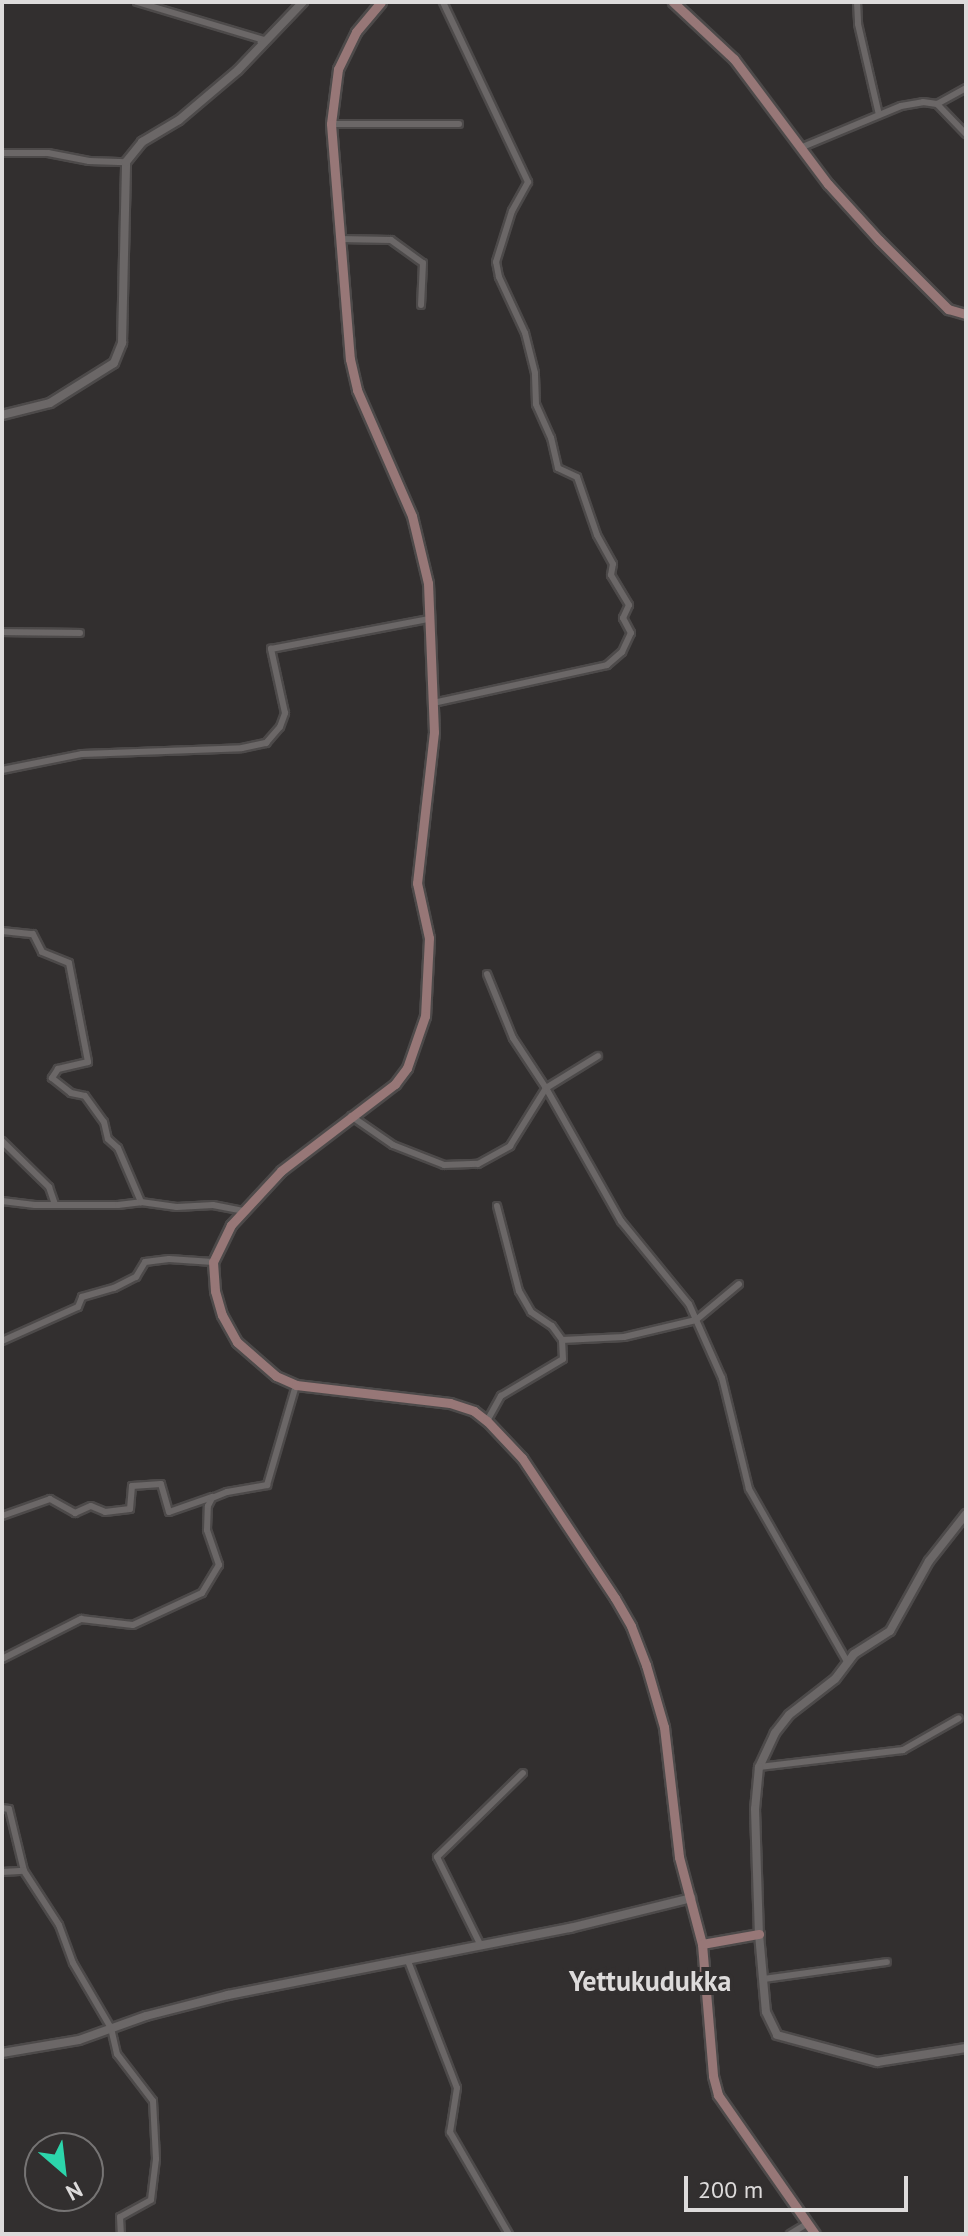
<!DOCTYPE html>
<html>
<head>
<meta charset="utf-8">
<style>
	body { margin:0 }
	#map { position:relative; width:968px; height:2236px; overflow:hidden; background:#322f2f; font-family:"PT Sans",sans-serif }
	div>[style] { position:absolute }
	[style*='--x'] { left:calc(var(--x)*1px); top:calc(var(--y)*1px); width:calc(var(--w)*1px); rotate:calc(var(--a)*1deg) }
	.roads { filter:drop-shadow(2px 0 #4d4a4a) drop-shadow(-2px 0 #4d4a4a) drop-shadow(0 2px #4d4a4a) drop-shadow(0 -2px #4d4a4a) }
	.minor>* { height:6px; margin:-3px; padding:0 3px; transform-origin:3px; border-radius:3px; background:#6b6767 }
	.tertiary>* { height:8px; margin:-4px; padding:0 4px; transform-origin:4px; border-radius:4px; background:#6b6767 }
	.secondary>* { height:9px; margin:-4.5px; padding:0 4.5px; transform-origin:4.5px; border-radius:4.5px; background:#977777 }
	span { translate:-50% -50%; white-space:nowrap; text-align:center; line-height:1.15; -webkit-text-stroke:8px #322f2f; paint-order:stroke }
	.quarter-label { font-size:28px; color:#dddbdb; font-weight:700 }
	.frame { position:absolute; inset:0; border:4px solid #dddbdb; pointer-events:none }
	.north { position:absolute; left:24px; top:2132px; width:80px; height:80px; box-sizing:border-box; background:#322f2f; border:2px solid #767474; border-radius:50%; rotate:152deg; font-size:22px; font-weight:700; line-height:32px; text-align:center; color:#dddbdb }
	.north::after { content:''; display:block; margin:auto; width:28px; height:36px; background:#2cd5ab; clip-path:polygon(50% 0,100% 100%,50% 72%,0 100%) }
	.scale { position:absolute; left:684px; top:2176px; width:224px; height:36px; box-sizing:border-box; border:4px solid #dddbdb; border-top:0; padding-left:10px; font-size:24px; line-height:28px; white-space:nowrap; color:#dddbdb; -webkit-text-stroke:6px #322f2f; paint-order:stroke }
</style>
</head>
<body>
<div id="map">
	<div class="roads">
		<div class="minor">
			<div style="--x:137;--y:2;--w:133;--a:16.7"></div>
			<div style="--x:264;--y:40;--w:4;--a:146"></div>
			<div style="--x:857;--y:2;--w:22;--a:87"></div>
			<div style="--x:858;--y:24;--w:93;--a:77"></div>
			<div style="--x:937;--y:104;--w:33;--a:-29"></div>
			<div style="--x:331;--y:124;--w:128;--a:0"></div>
			<div style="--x:800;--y:148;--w:109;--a:-22.6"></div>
			<div style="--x:901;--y:106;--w:22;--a:-10"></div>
			<div style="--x:923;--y:102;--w:14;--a:8"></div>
			<div style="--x:937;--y:104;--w:42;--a:46"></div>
			<div style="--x:2;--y:153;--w:46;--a:0"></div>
			<div style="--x:48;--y:153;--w:42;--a:11"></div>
			<div style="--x:89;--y:161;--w:37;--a:2"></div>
			<div style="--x:340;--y:239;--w:51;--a:1.1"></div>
			<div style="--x:391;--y:240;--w:39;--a:36"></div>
			<div style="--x:423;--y:263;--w:42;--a:92.7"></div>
			<div style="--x:2;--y:632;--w:78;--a:0.7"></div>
			<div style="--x:433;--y:703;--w:178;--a:-12.3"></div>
			<div style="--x:607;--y:665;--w:20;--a:-41"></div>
			<div style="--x:622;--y:652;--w:21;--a:-65"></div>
			<div style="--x:631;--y:633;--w:17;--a:-118"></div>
			<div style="--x:623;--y:618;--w:14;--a:-65"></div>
			<div style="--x:629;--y:605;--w:35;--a:-121"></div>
			<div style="--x:611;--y:575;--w:11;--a:-80"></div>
			<div style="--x:613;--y:564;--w:33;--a:-119"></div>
			<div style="--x:597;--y:535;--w:61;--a:-109"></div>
			<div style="--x:577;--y:477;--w:21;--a:-155"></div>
			<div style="--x:558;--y:468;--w:31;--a:-103"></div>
			<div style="--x:551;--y:438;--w:37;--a:-114"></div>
			<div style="--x:536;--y:404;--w:31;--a:-92"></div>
			<div style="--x:535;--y:373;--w:41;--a:-104"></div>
			<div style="--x:525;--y:333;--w:62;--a:-114.9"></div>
			<div style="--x:499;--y:277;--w:15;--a:-101"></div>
			<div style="--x:496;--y:262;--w:53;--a:-72.6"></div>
			<div style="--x:512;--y:211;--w:33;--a:-61"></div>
			<div style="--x:528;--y:182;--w:199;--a:-115.3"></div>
			<div style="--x:2;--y:770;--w:82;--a:-11.3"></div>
			<div style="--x:82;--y:754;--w:160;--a:-2.1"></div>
			<div style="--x:242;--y:748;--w:25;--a:-12"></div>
			<div style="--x:266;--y:743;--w:21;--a:-49"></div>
			<div style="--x:280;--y:727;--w:15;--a:-70"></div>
			<div style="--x:285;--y:713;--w:66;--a:-102.3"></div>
			<div style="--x:271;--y:649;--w:161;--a:-10.8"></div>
			<div style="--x:2;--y:931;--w:31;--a:6"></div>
			<div style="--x:33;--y:934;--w:20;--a:63"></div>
			<div style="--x:42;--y:952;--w:29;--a:22"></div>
			<div style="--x:69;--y:963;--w:101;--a:79.1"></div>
			<div style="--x:88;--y:1062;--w:31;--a:167"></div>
			<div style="--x:58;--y:1069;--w:11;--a:124"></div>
			<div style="--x:52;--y:1078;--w:24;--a:38"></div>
			<div style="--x:71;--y:1093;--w:14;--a:12"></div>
			<div style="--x:85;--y:1096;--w:32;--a:54"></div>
			<div style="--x:104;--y:1122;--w:17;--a:77"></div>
			<div style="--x:108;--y:1139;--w:13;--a:42"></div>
			<div style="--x:118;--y:1148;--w:59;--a:66.9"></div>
			<div style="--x:487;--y:974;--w:69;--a:67.9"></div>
			<div style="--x:513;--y:1038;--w:60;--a:56.6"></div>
			<div style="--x:546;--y:1088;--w:153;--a:60.6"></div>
			<div style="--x:621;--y:1221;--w:107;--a:50.7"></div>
			<div style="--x:689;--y:1304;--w:81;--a:66"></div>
			<div style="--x:722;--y:1378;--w:114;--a:76.3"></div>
			<div style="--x:749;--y:1489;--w:200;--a:60.4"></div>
			<div style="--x:351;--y:1116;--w:51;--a:34.6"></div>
			<div style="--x:393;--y:1145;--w:55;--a:21.4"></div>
			<div style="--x:444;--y:1165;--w:34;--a:-2"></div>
			<div style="--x:478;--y:1164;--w:37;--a:-29"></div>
			<div style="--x:510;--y:1146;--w:68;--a:-58.2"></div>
			<div style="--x:546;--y:1088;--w:61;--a:-31.6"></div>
			<div style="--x:2;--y:1141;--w:66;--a:44.4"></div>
			<div style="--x:49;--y:1187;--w:18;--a:71"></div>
			<div style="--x:2;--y:1201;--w:33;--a:7"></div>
			<div style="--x:35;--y:1205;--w:83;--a:0"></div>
			<div style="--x:118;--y:1205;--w:23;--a:-7"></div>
			<div style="--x:141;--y:1202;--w:36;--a:8"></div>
			<div style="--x:177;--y:1207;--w:36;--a:-3"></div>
			<div style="--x:213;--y:1205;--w:32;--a:11"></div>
			<div style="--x:497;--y:1206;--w:88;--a:75.5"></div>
			<div style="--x:519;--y:1291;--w:24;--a:60"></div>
			<div style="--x:531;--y:1312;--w:25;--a:34"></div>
			<div style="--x:552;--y:1326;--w:17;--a:54"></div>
			<div style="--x:2;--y:1341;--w:83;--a:-24.1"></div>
			<div style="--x:78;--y:1307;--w:11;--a:-68"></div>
			<div style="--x:82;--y:1297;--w:33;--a:-16"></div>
			<div style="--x:114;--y:1288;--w:25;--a:-27"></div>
			<div style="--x:136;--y:1277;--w:17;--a:-59"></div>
			<div style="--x:145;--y:1262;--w:24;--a:-7"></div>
			<div style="--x:169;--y:1259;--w:44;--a:3.9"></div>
			<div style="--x:487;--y:1421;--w:29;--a:-61"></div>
			<div style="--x:501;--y:1396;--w:72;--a:-30.8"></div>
			<div style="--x:563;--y:1359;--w:19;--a:-93"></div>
			<div style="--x:562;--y:1340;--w:62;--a:-2.8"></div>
			<div style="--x:624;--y:1337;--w:74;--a:-13.3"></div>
			<div style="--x:696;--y:1320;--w:56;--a:-39.9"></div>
			<div style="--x:2;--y:1516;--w:51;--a:-19.5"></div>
			<div style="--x:50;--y:1499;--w:29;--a:29"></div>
			<div style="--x:75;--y:1513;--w:17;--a:-24"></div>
			<div style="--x:91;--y:1506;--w:15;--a:23"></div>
			<div style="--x:105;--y:1512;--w:25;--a:-7"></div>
			<div style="--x:130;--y:1509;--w:23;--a:-85"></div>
			<div style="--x:132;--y:1486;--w:29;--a:-4"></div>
			<div style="--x:161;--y:1484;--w:29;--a:74"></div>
			<div style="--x:169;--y:1512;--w:46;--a:-19.2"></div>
			<div style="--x:2;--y:1659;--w:89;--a:-26.9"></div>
			<div style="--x:81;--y:1619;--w:52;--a:6.6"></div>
			<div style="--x:133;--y:1625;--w:76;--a:-24.9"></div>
			<div style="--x:202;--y:1593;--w:33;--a:-59"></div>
			<div style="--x:219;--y:1565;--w:37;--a:-109"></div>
			<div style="--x:207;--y:1530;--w:24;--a:-88"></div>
			<div style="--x:208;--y:1506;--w:9;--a:-63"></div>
			<div style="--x:212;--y:1498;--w:16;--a:-22"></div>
			<div style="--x:227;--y:1492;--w:41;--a:-9.9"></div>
			<div style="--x:267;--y:1485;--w:104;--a:-73.8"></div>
			<div style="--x:759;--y:1767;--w:145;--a:-6.7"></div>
			<div style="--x:903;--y:1750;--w:64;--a:-29.7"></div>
			<div style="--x:2;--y:1808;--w:7;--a:8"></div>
			<div style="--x:9;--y:1809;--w:64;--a:76.4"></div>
			<div style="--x:2;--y:1872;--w:22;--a:-3"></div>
			<div style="--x:24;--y:1871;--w:64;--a:57.1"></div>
			<div style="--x:59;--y:1925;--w:40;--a:69.8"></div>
			<div style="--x:73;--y:1963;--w:75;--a:59.7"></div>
			<div style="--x:111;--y:2028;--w:27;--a:77"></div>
			<div style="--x:117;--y:2054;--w:59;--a:52.5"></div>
			<div style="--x:153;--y:2101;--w:58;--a:87"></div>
			<div style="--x:156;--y:2159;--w:41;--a:97"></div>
			<div style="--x:151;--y:2200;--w:35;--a:151"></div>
			<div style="--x:120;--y:2217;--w:17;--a:87"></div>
			<div style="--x:481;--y:1946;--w:99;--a:-116.3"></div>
			<div style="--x:437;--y:1857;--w:120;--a:-44.3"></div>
			<div style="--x:408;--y:1961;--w:136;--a:68.9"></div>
			<div style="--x:457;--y:2088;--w:45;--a:99"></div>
			<div style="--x:450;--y:2132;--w:118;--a:60"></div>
			<div style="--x:763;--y:1979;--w:125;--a:-7.8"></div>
			<div style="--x:790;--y:2234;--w:21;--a:-31"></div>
		</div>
		<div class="tertiary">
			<div style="--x:2;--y:415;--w:49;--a:-14"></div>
			<div style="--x:50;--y:403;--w:75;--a:-32"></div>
			<div style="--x:114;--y:363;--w:22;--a:-68"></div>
			<div style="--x:122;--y:343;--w:181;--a:-88.7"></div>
			<div style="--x:126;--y:162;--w:26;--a:-51"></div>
			<div style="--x:142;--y:142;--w:43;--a:-30.7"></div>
			<div style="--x:179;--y:120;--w:77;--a:-40.3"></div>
			<div style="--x:238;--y:70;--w:94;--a:-46.3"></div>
			<div style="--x:966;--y:1514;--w:60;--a:128.2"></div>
			<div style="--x:929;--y:1561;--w:80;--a:119.1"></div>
			<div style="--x:890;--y:1631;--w:43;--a:147.4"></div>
			<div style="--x:854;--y:1654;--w:31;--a:127"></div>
			<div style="--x:835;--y:1679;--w:58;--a:142"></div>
			<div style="--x:789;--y:1715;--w:23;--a:128"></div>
			<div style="--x:775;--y:1733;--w:38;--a:115"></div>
			<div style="--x:759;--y:1767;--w:42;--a:95.4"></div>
			<div style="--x:755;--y:1809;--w:125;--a:88.2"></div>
			<div style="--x:759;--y:1934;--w:78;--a:84.9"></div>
			<div style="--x:766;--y:2012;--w:25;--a:64"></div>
			<div style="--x:777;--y:2035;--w:104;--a:15.1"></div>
			<div style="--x:877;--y:2062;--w:90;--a:-8.9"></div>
			<div style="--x:2;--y:2053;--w:78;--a:-9.6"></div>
			<div style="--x:79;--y:2040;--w:71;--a:-19.7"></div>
			<div style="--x:146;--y:2016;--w:85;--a:-14.4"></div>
			<div style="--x:228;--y:1995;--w:349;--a:-11.1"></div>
			<div style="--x:570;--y:1928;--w:125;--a:-13.9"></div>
		</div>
		<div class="secondary">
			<div style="--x:381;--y:2;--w:39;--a:130"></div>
			<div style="--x:356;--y:32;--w:41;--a:115.9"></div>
			<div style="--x:338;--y:69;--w:55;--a:97.3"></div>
			<div style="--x:331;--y:124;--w:236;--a:85.4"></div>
			<div style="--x:350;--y:359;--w:32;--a:77"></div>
			<div style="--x:357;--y:390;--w:137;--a:66.4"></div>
			<div style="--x:412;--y:516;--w:69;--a:76.6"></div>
			<div style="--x:428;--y:583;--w:149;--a:87.7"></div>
			<div style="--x:434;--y:732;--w:152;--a:96.4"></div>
			<div style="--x:417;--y:883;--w:56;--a:77.7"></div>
			<div style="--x:429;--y:938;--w:78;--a:92.9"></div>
			<div style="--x:425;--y:1016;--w:55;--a:109.1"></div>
			<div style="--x:407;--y:1068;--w:20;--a:127"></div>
			<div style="--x:395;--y:1084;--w:143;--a:142.7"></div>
			<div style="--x:281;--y:1171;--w:74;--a:132.8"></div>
			<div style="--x:231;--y:1225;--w:41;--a:115.9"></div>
			<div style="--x:213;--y:1262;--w:29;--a:86"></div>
			<div style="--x:215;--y:1291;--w:25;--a:74"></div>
			<div style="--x:222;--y:1315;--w:31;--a:61"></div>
			<div style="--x:237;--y:1342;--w:52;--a:41.1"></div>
			<div style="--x:276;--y:1376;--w:22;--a:24"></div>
			<div style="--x:296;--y:1385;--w:155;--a:6.7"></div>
			<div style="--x:450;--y:1403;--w:25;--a:18"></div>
			<div style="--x:474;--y:1411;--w:16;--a:38"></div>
			<div style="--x:487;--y:1421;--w:51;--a:46.6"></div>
			<div style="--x:522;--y:1458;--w:168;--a:56.4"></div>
			<div style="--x:615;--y:1598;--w:32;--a:60"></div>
			<div style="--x:631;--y:1626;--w:42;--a:69"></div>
			<div style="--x:646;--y:1665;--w:65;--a:73.8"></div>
			<div style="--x:664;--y:1727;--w:131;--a:83.4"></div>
			<div style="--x:679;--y:1857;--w:90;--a:75.2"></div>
			<div style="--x:702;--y:1944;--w:132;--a:85.2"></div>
			<div style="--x:713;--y:2076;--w:20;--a:75"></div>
			<div style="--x:718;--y:2095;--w:169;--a:55.1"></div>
			<div style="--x:673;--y:2;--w:83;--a:43.1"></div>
			<div style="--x:734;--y:59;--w:156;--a:53.1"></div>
			<div style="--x:828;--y:184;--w:76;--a:47.7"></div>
			<div style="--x:879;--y:240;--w:98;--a:45"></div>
			<div style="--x:948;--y:309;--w:19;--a:16"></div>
			<div style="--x:702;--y:1944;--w:58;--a:-10"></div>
		</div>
	</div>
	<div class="quarter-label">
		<span style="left:650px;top:1981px">Yettukudukka</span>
	</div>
	<div class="frame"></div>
	<div class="north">N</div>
	<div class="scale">200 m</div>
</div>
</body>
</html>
